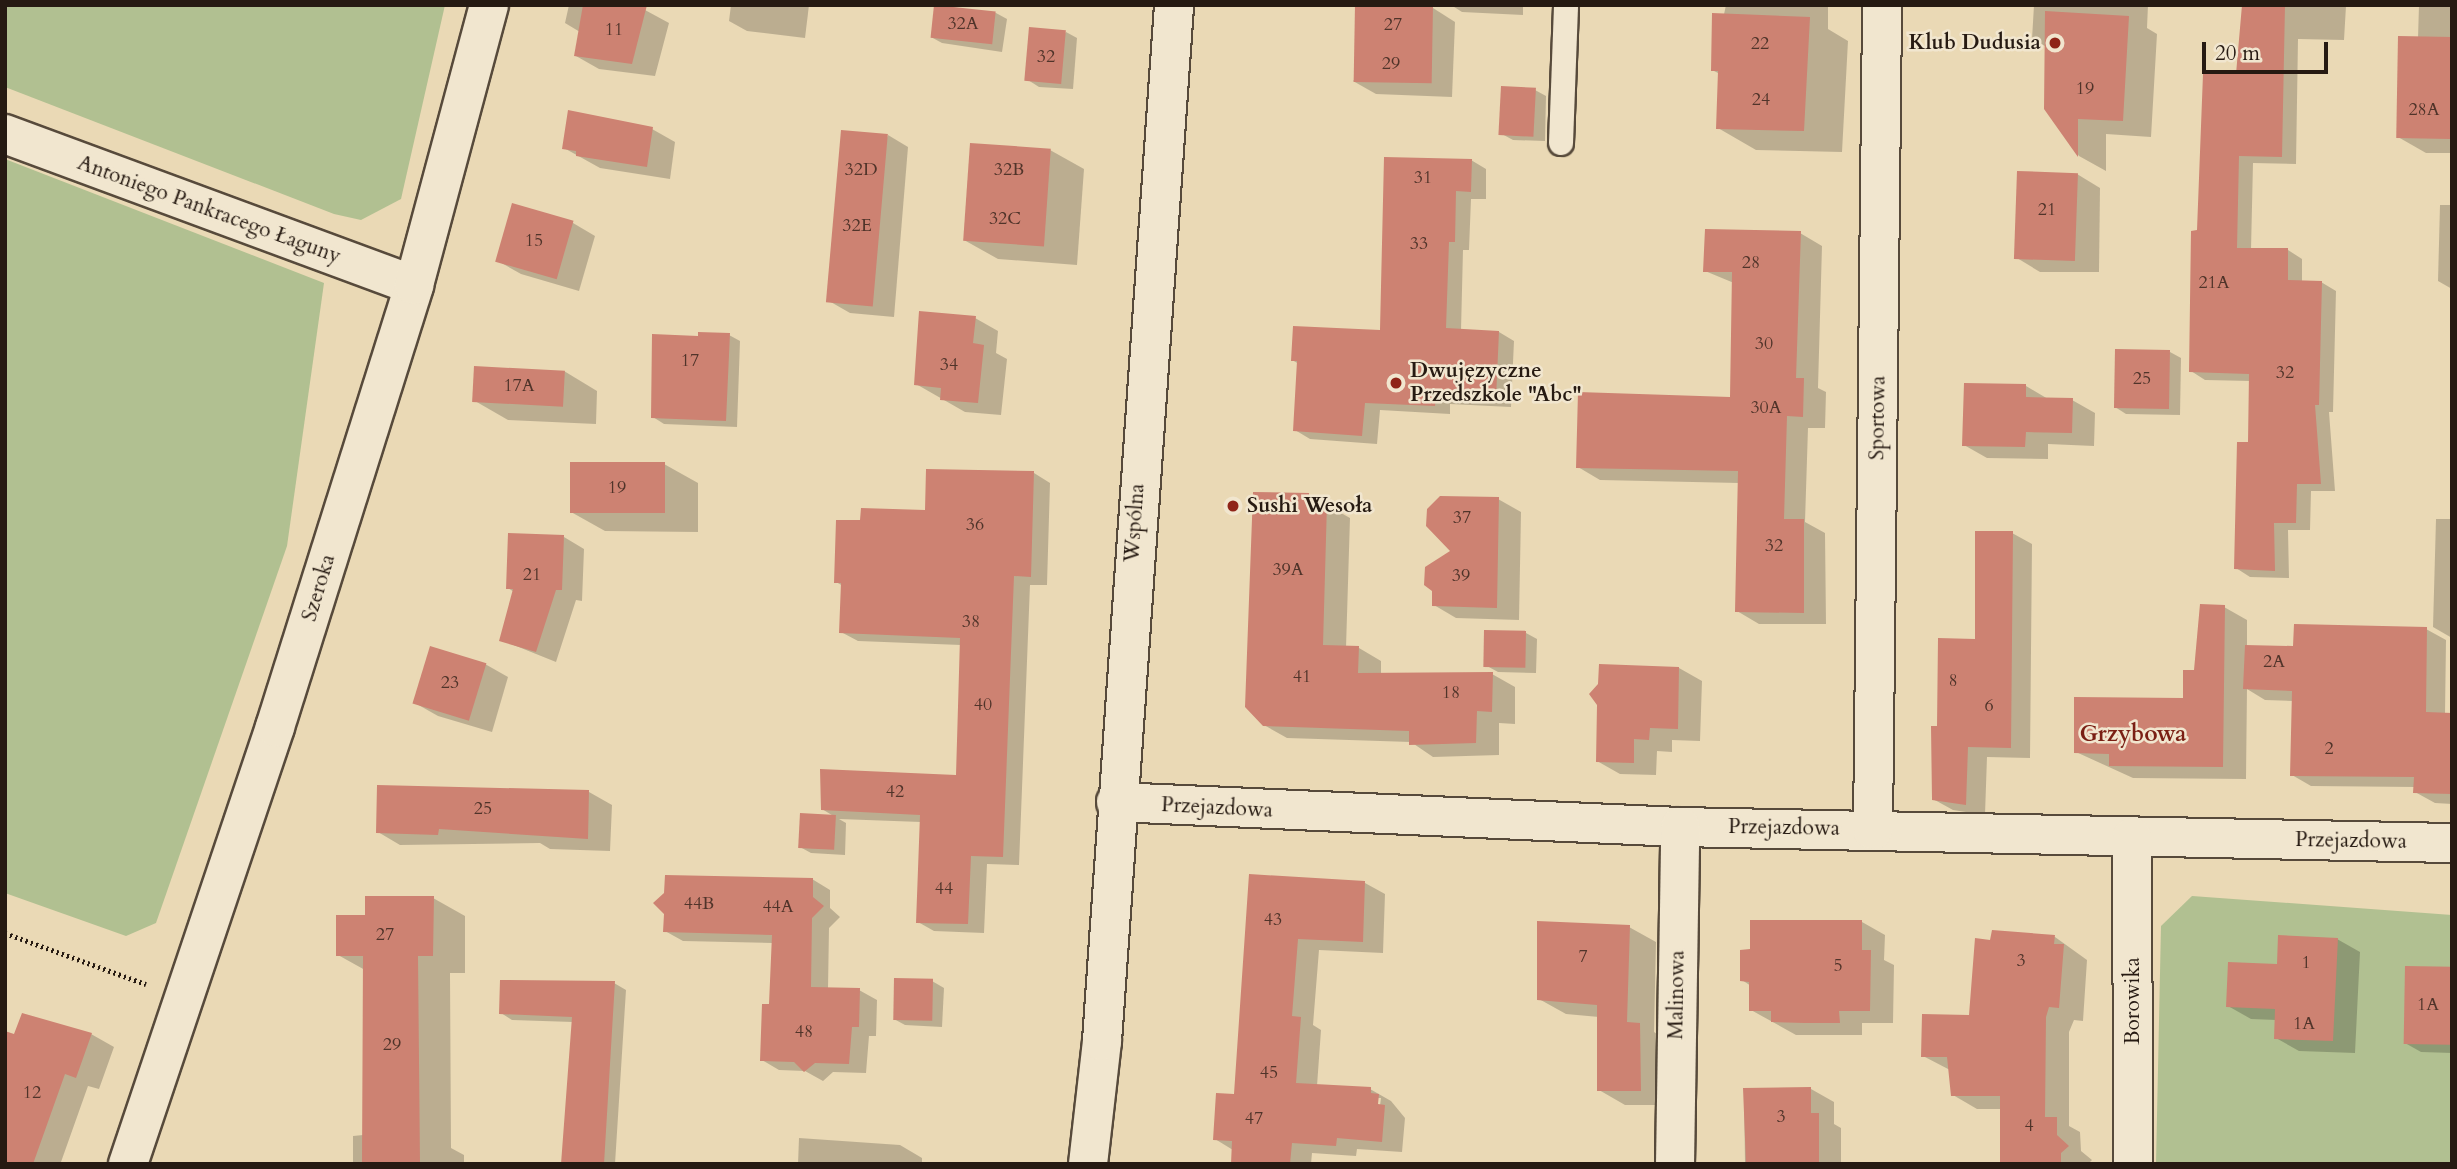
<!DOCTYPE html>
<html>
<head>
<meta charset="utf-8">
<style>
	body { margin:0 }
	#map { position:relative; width:2457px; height:1169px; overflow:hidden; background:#ead9b5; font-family:Cardo,serif }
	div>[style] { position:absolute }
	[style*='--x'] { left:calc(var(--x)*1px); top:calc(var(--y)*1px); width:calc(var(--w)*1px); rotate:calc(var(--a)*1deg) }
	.green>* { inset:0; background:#b1c091 }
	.shadow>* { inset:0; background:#0003 }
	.building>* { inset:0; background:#cd8272; transform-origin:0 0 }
	.path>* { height:4.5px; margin-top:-2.25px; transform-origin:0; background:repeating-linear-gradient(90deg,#261a12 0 2px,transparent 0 5.5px) }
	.roads { filter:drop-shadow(2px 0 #574a3b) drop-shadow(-2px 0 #574a3b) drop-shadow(0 2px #574a3b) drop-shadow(0 -2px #574a3b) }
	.service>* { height:24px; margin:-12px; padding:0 12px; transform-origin:12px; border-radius:12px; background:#f1e6cf }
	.minor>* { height:38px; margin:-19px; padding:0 19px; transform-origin:19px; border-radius:19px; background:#f1e6cf }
	.tertiary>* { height:38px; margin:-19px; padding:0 19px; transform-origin:19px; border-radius:19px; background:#f1e6cf }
	.dots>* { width:19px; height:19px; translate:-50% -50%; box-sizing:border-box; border:4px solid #f1e6cf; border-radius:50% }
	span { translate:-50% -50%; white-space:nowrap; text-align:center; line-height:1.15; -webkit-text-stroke:5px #f1e6cf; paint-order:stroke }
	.number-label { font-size:18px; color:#50342a }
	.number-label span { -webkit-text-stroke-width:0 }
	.poi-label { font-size:21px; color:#261a12; font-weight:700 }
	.right { translate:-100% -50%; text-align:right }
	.left { translate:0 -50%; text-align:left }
	.street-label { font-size:21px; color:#261a12 }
	.neighbourhood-label { font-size:23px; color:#7a1f14; font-weight:700 }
	.frame { position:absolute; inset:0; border:7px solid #261a12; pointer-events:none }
	.scale { position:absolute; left:2202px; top:42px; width:126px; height:32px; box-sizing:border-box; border:4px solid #261a12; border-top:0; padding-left:9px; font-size:21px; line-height:24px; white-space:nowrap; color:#261a12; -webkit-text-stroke:5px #f1e6cf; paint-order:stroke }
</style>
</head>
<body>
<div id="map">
	<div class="green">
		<div style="clip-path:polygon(5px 5px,445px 5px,401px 199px,361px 220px,334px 214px,5px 87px)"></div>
		<div style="clip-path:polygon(5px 159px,324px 283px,287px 546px,156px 923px,126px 936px,5px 893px)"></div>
		<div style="clip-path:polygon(2192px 896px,2452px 915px,2452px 1164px,2156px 1164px,2161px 926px)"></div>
	</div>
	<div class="shadow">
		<div style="clip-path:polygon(569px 5px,647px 5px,645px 10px,669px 23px,655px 76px,599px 69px,576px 56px,580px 32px,565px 23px)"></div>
		<div style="clip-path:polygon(731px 5px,809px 5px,805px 38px,747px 31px,729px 21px)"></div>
		<div style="clip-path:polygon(936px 5px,996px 13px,1007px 19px,1002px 52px,942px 43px,931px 37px)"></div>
		<div style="clip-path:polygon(1451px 5px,1523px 5px,1523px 15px,1462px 12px)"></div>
		<div style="clip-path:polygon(1726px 5px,1828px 5px,1828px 29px,1848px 41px,1842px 152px,1756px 150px,1718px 128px,1720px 74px,1712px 70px)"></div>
		<div style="clip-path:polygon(2034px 5px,2148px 5px,2147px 28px,2157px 34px,2151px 137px,2106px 134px,2106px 171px,2079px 156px,2048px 113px,2045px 46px,2032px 39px)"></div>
		<div style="clip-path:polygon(2243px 5px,2346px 6px,2344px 40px,2298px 39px,2296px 164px,2253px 163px,2251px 250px,2288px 250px,2302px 259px,2302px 282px,2321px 282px,2336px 291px,2333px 412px,2329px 412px,2335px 491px,2311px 491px,2310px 530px,2288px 530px,2289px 578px,2250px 577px,2236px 568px,2250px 443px,2251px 381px,2205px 380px,2191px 371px,2199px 232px,2238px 76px)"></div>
		<div style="clip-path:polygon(2419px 5px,2452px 5px,2452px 153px,2426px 153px,2398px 137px,2418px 38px)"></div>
		<div style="clip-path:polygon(1433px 8px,1455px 22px,1452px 97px,1376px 94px,1353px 81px)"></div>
		<div style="clip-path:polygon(1066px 32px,1077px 38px,1073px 89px,1039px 87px,1028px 80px)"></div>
		<div style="clip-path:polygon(1535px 90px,1546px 96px,1545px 141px,1513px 140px,1502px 134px)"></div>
		<div style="clip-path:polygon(652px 129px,675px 142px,670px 179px,600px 168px,564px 148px)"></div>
		<div style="clip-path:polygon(888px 135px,908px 147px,894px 317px,850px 313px,829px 301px)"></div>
		<div style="clip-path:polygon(1050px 150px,1084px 169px,1077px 265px,998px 259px,964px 240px)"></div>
		<div style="clip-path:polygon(1471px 160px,1486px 169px,1486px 199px,1471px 199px,1469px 250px,1463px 250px,1461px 331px,1499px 332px,1514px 341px,1511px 407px,1450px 404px,1450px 414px,1380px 410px,1377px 444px,1310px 439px,1295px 430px,1299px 364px,1292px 360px,1381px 332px)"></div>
		<div style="clip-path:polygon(2077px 174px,2100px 188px,2099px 272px,2040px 272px,2017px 258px)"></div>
		<div style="clip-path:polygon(513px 205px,573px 223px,595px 236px,579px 291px,521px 274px,498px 261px)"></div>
		<div style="clip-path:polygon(2440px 205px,2452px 205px,2452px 289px,2438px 281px)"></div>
		<div style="clip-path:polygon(1800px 233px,1822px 246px,1818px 388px,1826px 392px,1825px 428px,1808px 428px,1805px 522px,1825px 533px,1826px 624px,1759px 624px,1737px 611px,1739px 483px,1600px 480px,1578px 467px,1731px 399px,1734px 283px,1705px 271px)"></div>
		<div style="clip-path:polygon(975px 318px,998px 331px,996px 353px,1007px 359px,1001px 415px,965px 412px,916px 384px)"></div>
		<div style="clip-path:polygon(729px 335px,740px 341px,737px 427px,664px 424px,653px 417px)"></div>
		<div style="clip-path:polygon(2170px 352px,2181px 358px,2180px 415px,2126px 414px,2115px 407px)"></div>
		<div style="clip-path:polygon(564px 371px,597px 391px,596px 424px,508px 420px,475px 401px)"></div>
		<div style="clip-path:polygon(2026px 386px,2048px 399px,2072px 400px,2095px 413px,2094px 446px,2048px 444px,2048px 459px,1987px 458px,1964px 445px)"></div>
		<div style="clip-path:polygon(664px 464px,698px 483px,698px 532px,605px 531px,571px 512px)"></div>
		<div style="clip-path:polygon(1034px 473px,1050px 483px,1047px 585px,1030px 585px,1019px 865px,987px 864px,984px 933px,934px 931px,918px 922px,921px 822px,839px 819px,846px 823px,845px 855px,811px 853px,800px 847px,835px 817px,822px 809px,958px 776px,961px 645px,858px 641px,841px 632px,843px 586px,836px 582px,862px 522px,926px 511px)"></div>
		<div style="clip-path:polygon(1309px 495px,1350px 518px,1346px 648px,1359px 648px,1381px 661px,1381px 675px,1492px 674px,1515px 687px,1515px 724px,1499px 723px,1499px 755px,1433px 757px,1411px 742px,1287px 738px,1264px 725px)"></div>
		<div style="clip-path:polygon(1498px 499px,1521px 512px,1519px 620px,1456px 618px,1434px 605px,1453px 552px)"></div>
		<div style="clip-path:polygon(2436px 519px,2452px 519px,2452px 638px,2433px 627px)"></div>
		<div style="clip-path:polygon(2012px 533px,2032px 544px,2030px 758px,1987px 757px,1985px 815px,1953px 810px,1933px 799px,1939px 728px,1977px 640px)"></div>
		<div style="clip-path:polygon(564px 537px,584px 549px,582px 601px,576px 600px,556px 662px,501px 640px,514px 592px,508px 588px)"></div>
		<div style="clip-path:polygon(2224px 607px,2247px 620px,2247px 647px,2295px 648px,2426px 629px,2446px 640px,2445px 715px,2452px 715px,2452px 804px,2435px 803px,2415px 792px,2415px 787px,2311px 786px,2292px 775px,2293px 701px,2265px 700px,2247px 689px,2246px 779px,2133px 778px,2076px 752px,2185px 700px)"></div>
		<div style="clip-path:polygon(1526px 633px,1537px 639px,1536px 673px,1498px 672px,1487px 666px)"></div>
		<div style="clip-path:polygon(485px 664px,508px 677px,492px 732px,438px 716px,415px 703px)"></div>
		<div style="clip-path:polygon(1679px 668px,1702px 681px,1700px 741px,1672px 740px,1672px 752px,1657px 751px,1656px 775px,1620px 774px,1597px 761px)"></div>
		<div style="clip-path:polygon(589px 792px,612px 805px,610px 851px,550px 849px,540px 843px,400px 845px,378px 832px)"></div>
		<div style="clip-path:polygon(evenodd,1251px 876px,1365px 883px,1385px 894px,1383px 953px,1319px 950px,1313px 1025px,1321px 1030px,1317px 1086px,1370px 1089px,1391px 1101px,1405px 1118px,1402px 1152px,1357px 1149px,1356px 1156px,1312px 1153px,1311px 1164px,1232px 1164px,1233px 1150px,1215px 1139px,1236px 1096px,1251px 876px,1377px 1098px,1381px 1098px,1379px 1113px,1376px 1112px,1377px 1098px)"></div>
		<div style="clip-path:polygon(812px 879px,830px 890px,830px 908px,840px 917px,829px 928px,828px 989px,859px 990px,877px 1000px,876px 1036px,869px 1036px,866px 1073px,833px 1072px,823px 1081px,805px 1071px,779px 1070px,762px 1060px,771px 1006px,773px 943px,683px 941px,665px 931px)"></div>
		<div style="clip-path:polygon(433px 898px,465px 916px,465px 973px,450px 973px,451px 1148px,464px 1155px,464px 1164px,353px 1164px,353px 1136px,363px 1135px,365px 970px,338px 955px,367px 917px)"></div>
		<div style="clip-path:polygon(1862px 922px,1885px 935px,1884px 960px,1894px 965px,1893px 1023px,1862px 1023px,1862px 1035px,1796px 1035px,1751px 1010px,1751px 986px,1742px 980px,1751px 951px)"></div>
		<div style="clip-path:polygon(1629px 927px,1656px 942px,1654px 1032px,1666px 1040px,1667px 1105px,1625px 1105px,1599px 1090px,1599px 1017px,1566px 1014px,1539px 999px)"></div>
		<div style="clip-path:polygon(1993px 932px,2055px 937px,2087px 960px,2083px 1021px,2074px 1020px,2069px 1032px,2069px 1126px,2080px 1132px,2081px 1151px,2092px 1160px,2088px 1164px,2002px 1164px,2002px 1109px,1977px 1109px,1953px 1095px,1950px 1070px,1923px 1056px,1971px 1017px)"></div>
		<div style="clip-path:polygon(2337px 939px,2360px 952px,2355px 1053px,2299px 1051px,2276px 1038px,2276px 1020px,2251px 1019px,2228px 1006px,2278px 966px)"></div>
		<div style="clip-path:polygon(2452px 969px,2452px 1053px,2421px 1052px,2405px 1043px)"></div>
		<div style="clip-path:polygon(932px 981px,944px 988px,942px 1027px,905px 1025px,894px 1019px)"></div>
		<div style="clip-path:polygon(614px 983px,626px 990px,615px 1164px,563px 1164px,573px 1022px,512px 1020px,501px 1013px)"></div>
		<div style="clip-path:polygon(91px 1034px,114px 1047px,99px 1089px,88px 1086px,61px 1162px,64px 1164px,5px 1164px,15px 1036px)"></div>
		<div style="clip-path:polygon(1811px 1089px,1834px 1102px,1834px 1124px,1841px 1128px,1841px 1164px,1745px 1164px,1744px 1090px)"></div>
		<div style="clip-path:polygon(799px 1138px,900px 1145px,922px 1158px,922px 1164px,798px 1164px)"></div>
	</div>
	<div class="building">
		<div style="clip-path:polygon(583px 5px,647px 5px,632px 64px,574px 56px)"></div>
		<div style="left:934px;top:5px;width:62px;height:33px;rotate:6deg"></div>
		<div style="left:1355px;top:5px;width:78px;height:77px;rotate:1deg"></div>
		<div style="clip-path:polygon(2242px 5px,2285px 5px,2282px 157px,2239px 156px,2237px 248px,2288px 248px,2288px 280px,2322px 281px,2319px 405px,2315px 405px,2321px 484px,2297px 484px,2296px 523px,2274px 523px,2275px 571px,2234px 569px,2237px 442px,2248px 442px,2249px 374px,2189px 372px,2191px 231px,2197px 230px,2203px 74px,2236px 74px)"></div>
		<div style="clip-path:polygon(2045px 11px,2129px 16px,2123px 121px,2078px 119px,2078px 157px,2044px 109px)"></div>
		<div style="clip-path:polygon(1712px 13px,1810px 17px,1804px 131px,1716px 129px,1718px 71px,1711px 71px)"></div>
		<div style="left:1029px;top:27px;width:37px;height:54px;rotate:5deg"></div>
		<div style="left:2398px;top:36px;width:54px;height:102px;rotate:1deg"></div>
		<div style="left:1501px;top:86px;width:35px;height:49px;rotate:3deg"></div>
		<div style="clip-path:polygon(568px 110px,653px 127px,647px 167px,576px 156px,576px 151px,562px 149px)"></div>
		<div style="left:841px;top:130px;width:47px;height:173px;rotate:5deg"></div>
		<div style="left:970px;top:143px;width:81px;height:98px;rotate:4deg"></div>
		<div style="clip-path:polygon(1384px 157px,1472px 159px,1471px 192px,1456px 191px,1455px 242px,1449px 242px,1446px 328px,1499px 331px,1496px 399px,1436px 396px,1435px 406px,1365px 403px,1362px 436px,1293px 431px,1297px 361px,1291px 361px,1293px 326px,1380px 330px)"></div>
		<div style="left:2017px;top:171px;width:61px;height:88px;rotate:2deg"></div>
		<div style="left:512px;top:203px;width:64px;height:61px;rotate:16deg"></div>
		<div style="clip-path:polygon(1705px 229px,1801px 231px,1796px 378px,1804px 378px,1803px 417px,1787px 416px,1784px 519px,1804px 519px,1804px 613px,1735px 612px,1738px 471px,1576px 468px,1578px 392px,1730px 397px,1732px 272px,1703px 272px)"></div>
		<div style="clip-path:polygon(919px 311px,976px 316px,973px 343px,984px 345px,978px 403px,940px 400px,941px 388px,914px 385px)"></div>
		<div style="clip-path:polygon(698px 332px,730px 333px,726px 421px,651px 418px,652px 334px,698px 336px)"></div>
		<div style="left:2115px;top:349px;width:55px;height:59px;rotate:1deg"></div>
		<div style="left:474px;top:366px;width:91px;height:36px;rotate:3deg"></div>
		<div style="clip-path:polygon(1964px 383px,2026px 384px,2026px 397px,2073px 398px,2072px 433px,2026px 432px,2025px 447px,1962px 446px)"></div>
		<div style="left:570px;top:462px;width:95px;height:51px"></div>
		<div style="clip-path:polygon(926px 469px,1034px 471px,1031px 577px,1014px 576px,1003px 857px,971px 856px,968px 924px,916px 923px,920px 815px,821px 810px,820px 769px,956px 775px,960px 638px,839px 633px,841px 583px,834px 583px,836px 520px,860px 520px,861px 508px,925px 510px)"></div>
		<div style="clip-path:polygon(1253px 492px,1309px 493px,1309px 503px,1327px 503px,1323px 645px,1359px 646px,1358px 673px,1493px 672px,1492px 712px,1477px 711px,1476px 743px,1409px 745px,1409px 731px,1263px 726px,1245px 707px)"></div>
		<div style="clip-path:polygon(1440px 496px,1499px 497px,1497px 608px,1432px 606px,1432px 591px,1424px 585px,1425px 567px,1450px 551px,1426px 526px,1427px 509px)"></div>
		<div style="clip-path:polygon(1975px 531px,2013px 531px,2011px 748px,1968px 747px,1966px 805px,1932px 800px,1931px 726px,1937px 726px,1938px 638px,1975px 639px)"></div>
		<div style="clip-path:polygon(508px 533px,564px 535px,562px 590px,556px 590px,536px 652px,499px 641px,513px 589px,506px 589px)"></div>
		<div style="clip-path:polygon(2200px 604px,2225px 605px,2223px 767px,2109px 766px,2109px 754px,2074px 753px,2074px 697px,2183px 698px,2183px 670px,2194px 670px)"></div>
		<div style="clip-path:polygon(2294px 624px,2427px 627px,2426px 712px,2452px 713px,2452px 794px,2413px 793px,2414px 777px,2290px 776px,2292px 691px,2243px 689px,2245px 645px,2293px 646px)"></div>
		<div style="left:1484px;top:630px;width:42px;height:37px;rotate:1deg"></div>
		<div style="left:430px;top:646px;width:59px;height:60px;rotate:17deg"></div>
		<div style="clip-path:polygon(1599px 664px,1679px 667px,1678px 729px,1650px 728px,1649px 740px,1634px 739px,1634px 763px,1596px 762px,1597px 705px,1589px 694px,1598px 684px)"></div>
		<div style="clip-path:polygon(377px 785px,589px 790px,588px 839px,439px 829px,438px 835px,376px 833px)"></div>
		<div style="left:800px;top:813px;width:36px;height:35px;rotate:3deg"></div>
		<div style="clip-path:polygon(1249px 874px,1365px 881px,1363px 942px,1298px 939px,1292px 1016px,1301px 1017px,1296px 1083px,1371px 1087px,1371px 1093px,1379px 1094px,1378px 1104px,1385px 1105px,1382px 1142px,1337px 1138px,1336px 1146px,1292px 1143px,1290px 1164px,1231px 1164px,1232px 1141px,1213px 1140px,1216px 1093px,1234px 1094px)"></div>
		<div style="clip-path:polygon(665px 875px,813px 878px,813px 897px,824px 906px,812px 918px,811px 987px,860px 988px,859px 1027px,852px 1027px,849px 1064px,815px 1063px,804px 1072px,794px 1062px,760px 1061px,762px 1004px,769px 1004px,772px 935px,663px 932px,664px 914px,653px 903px,664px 893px)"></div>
		<div style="clip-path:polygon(365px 896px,434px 896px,433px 956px,418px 956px,420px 1164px,362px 1164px,363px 956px,336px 956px,336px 915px,365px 915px)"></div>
		<div style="clip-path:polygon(1750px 920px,1862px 920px,1862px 950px,1871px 950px,1870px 1011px,1839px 1011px,1840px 1023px,1805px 1023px,1771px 1022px,1771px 1011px,1749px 1011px,1749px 982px,1740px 981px,1740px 950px,1750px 949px)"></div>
		<div style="clip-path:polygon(1537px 921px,1630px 925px,1627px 1022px,1640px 1023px,1641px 1091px,1597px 1091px,1597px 1005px,1537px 1000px)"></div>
		<div style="clip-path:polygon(1992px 930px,2055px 935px,2054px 944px,2064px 944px,2059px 1008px,2049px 1007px,2046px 1017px,2045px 1117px,2057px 1117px,2057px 1135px,2069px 1146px,2061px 1153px,2061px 1164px,2000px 1164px,2000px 1096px,1951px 1096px,1947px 1057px,1921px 1057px,1922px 1014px,1969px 1015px,1975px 938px,1990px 940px)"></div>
		<div style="clip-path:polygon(2278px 935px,2338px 938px,2333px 1041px,2274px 1039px,2275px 1009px,2226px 1007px,2228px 962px,2277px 964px)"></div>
		<div style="left:2405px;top:966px;width:47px;height:78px;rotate:1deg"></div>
		<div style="left:894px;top:978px;width:39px;height:42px;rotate:1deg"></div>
		<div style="clip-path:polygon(500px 980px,615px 981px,604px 1164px,561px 1164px,572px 1017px,499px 1014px)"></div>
		<div style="clip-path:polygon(22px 1013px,92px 1033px,76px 1078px,65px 1074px,33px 1164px,5px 1164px,5px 1031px,14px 1034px)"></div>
		<div style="clip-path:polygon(1811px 1087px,1811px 1113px,1819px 1113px,1819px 1164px,1746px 1164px,1743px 1088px)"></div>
	</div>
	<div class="path">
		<div style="--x:5;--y:933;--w:150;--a:19.9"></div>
	</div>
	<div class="roads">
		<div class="service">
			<div style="--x:1561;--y:143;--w:138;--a:-87.9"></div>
		</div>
		<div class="minor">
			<div style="--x:5;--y:134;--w:436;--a:20.3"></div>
			<div style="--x:1116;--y:802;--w:565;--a:2.54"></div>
			<div style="--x:1680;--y:827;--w:772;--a:1.19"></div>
			<div style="--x:1873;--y:830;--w:825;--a:-89.37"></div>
			<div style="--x:2132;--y:837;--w:327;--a:89.8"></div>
			<div style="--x:128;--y:1164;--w:461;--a:-71.4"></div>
			<div style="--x:275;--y:727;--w:463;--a:-72.5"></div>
			<div style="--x:414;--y:285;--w:290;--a:-75"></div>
			<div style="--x:1675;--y:1164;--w:337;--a:-89.1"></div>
		</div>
		<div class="tertiary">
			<div style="--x:1088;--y:1164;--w:124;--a:-83.5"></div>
			<div style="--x:1102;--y:1041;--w:1038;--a:-86.02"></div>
		</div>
	</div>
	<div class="dots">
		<div style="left:2055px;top:43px;background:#8f2418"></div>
		<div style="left:1396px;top:383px;background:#8f2418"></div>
		<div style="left:1233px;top:506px;background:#8f2418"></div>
	</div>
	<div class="number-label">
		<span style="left:963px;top:24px">32A</span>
		<span style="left:1393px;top:25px">27</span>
		<span style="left:614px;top:30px">11</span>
		<span style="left:1760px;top:44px">22</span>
		<span style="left:1046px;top:57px">32</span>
		<span style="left:1391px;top:64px">29</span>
		<span style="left:2085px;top:89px">19</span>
		<span style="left:1761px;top:100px">24</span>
		<span style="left:2424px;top:110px">28A</span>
		<span style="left:861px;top:170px">32D</span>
		<span style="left:1009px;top:170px">32B</span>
		<span style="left:1423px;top:178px">31</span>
		<span style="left:2047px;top:210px">21</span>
		<span style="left:1005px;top:219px">32C</span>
		<span style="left:857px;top:226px">32E</span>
		<span style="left:534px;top:241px">15</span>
		<span style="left:1419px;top:244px">33</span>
		<span style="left:1751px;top:263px">28</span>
		<span style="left:2214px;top:283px">21A</span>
		<span style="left:1764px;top:344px">30</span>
		<span style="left:690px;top:361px">17</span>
		<span style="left:949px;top:365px">34</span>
		<span style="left:2285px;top:373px">32</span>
		<span style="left:2142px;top:379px">25</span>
		<span style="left:519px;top:386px">17A</span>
		<span style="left:1766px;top:408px">30A</span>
		<span style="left:617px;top:488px">19</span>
		<span style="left:1462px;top:518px">37</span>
		<span style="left:975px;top:525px">36</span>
		<span style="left:1774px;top:546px">32</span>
		<span style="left:1288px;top:570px">39A</span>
		<span style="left:532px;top:575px">21</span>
		<span style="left:1461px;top:576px">39</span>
		<span style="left:971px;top:622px">38</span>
		<span style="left:2274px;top:662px">2A</span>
		<span style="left:1302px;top:677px">41</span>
		<span style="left:1953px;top:681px">8</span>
		<span style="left:450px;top:683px">23</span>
		<span style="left:1451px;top:693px">18</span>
		<span style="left:983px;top:705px">40</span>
		<span style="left:1989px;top:706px">6</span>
		<span style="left:2329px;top:749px">2</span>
		<span style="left:895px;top:792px">42</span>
		<span style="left:483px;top:809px">25</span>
		<span style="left:944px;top:889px">44</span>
		<span style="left:699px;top:904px">44B</span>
		<span style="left:778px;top:907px">44A</span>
		<span style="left:1273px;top:920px">43</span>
		<span style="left:385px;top:935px">27</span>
		<span style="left:1583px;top:957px">7</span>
		<span style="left:2021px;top:961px">3</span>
		<span style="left:2306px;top:963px">1</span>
		<span style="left:1838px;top:966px">5</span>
		<span style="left:2428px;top:1005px">1A</span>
		<span style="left:2304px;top:1024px">1A</span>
		<span style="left:804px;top:1032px">48</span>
		<span style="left:392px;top:1045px">29</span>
		<span style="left:1269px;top:1073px">45</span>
		<span style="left:32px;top:1093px">12</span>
		<span style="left:1781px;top:1117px">3</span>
		<span style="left:1254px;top:1119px">47</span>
		<span style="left:2029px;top:1126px">4</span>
	</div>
	<div class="poi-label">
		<span class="right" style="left:2041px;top:43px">Klub Dudusia</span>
		<span class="left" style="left:1410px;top:383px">Dwujęzyczne<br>Przedszkole "Abc"</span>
		<span class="left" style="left:1247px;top:506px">Sushi Wesoła</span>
	</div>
	<div class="street-label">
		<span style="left:209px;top:210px;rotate:20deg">Antoniego Pankracego Łaguny</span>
		<span style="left:1878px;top:418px;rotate:-89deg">Sportowa</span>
		<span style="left:1135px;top:523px;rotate:-86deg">Wspólna</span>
		<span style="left:319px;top:588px;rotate:-73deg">Szeroka</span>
		<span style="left:1217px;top:808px;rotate:3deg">Przejazdowa</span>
		<span style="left:1784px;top:828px;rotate:1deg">Przejazdowa</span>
		<span style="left:2351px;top:841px;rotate:1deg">Przejazdowa</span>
		<span style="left:1677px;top:995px;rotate:-89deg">Malinowa</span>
		<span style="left:2133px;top:1001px;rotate:-90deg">Borowika</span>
	</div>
	<div class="neighbourhood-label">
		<span style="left:2133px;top:734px">Grzybowa</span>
	</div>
	<div class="frame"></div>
	<div class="scale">20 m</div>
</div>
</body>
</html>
